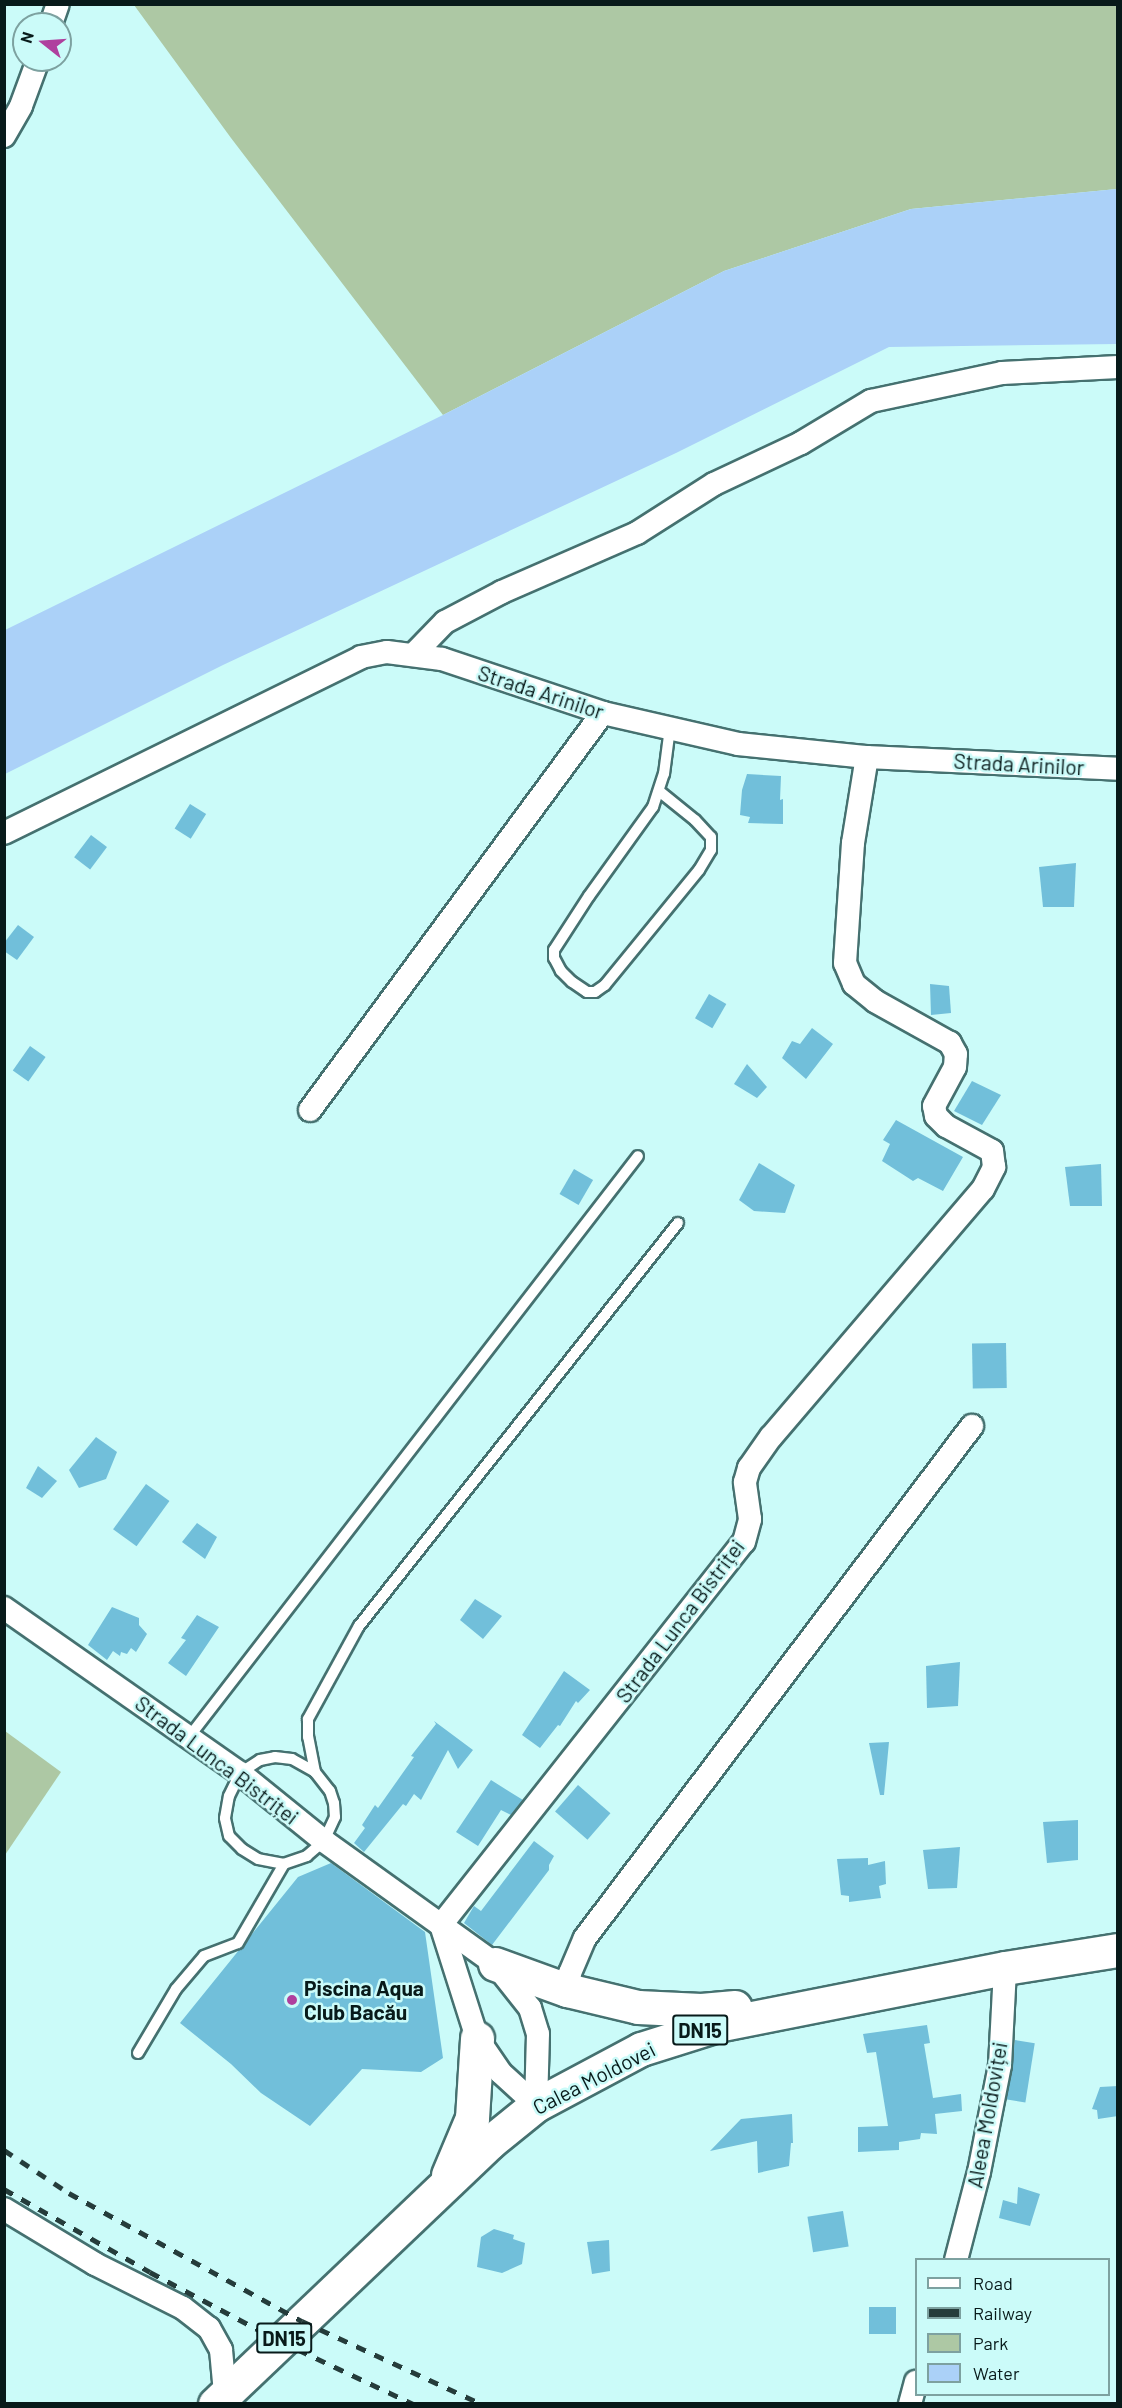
<!DOCTYPE html>
<html>
<head>
<meta charset="utf-8">
<style>
	body { margin:0 }
	#map { position:relative; width:1122px; height:2408px; overflow:hidden; background:#cbfbf9; font-family:Barlow,sans-serif }
	div>[style] { position:absolute }
	[style*='--x'] { left:calc(var(--x)*1px); top:calc(var(--y)*1px); width:calc(var(--w)*1px); rotate:calc(var(--a)*1deg) }
	.green>* { inset:0; background:#adc8a4 }
	.water>* { inset:0; background:#abd1f8 }
	.building>* { inset:0; background:#71bfda; transform-origin:0 0 }
	.roads { filter:drop-shadow(2px 0 #457170) drop-shadow(-2px 0 #457170) drop-shadow(0 2px #457170) drop-shadow(0 -2px #457170) }
	.service>* { height:10px; margin:-5px; padding:0 5px; transform-origin:5px; border-radius:5px; background:#fff }
	.minor>* { height:22px; margin:-11px; padding:0 11px; transform-origin:11px; border-radius:11px; background:#fff }
	.primary>* { height:33px; margin:-16.5px; padding:0 16.5px; transform-origin:16.5px; border-radius:16.5px; background:#fff }
	.rail>* { height:4.5px; margin-top:-2.25px; transform-origin:0; background:repeating-linear-gradient(90deg,#253c3b 0 10px,transparent 0 20px) }
	.dots>* { width:16px; height:16px; translate:-50% -50%; box-sizing:border-box; border:3px solid #cbfbf9; border-radius:50% }
	span { translate:-50% -50%; white-space:nowrap; text-align:center; line-height:1.15; -webkit-text-stroke:5px #cbfbf9; paint-order:stroke }
	.shield-label span { padding:2px 4px; background:#cbfbf9; border:2px solid; border-radius:4px; -webkit-text-stroke-width:0 }
	.shield-label { font-size:20px; color:#081a1a; font-weight:700 }
	.street-label { font-size:21px; color:#081a1a }
	.poi-label { font-size:21px; color:#081a1a; font-weight:700 }
	.left { translate:0 -50%; text-align:left }
	.frame { position:absolute; inset:0; border:6px solid #081a1a; pointer-events:none }
	.legend { position:absolute; left:915px; top:2258px; width:195px; height:138px; box-sizing:border-box; background:#cbfbf9; border:2px solid #7da1a0; margin:0; padding:8px 10px; list-style:none; font-size:18px; color:#081a1a }
	.legend li { display:flex; align-items:center; gap:12px; height:30px }
	.legend b { width:30px; border:2px solid #7da1a0 }
	.north { position:absolute; left:12px; top:12px; width:60px; height:60px; box-sizing:border-box; background:#cbfbf9; border:2px solid #7da1a0; border-radius:50%; rotate:287deg; font-size:16px; font-weight:700; line-height:24px; text-align:center; color:#081a1a }
	.north::after { content:''; display:block; margin:auto; width:21px; height:27px; background:#af409e; clip-path:polygon(50% 0,100% 100%,50% 72%,0 100%) }
</style>
</head>
<body>
<div id="map">
	<div class="green">
		<div style="clip-path:polygon(134px 5px,1117px 5px,1117px 189px,911px 209px,724px 271px,443px 415px,231px 138px)"></div>
		<div style="clip-path:polygon(5px 1731px,61px 1772px,5px 1855px)"></div>
	</div>
	<div class="water">
		<div style="clip-path:polygon(1117px 189px,1117px 344px,889px 347px,676px 453px,223px 665px,5px 774px,5px 630px,443px 415px,724px 271px,911px 209px)"></div>
	</div>
	<div class="building">
		<div style="clip-path:polygon(747px 774px,781px 776px,780px 800px,783px 799px,783px 824px,748px 823px,750px 817px,740px 815px,742px 790px)"></div>
		<div style="left:190px;top:804px;width:19px;height:29px;rotate:32deg"></div>
		<div style="left:91px;top:835px;width:20px;height:28px;rotate:37deg"></div>
		<div style="clip-path:polygon(1076px 863px,1074px 907px,1043px 907px,1039px 867px)"></div>
		<div style="clip-path:polygon(18px 925px,34px 937px,17px 960px,4px 951px,4px 943px)"></div>
		<div style="clip-path:polygon(930px 984px,949px 986px,951px 1013px,931px 1015px)"></div>
		<div style="left:709px;top:994px;width:20px;height:28px;rotate:30deg"></div>
		<div style="clip-path:polygon(812px 1028px,833px 1044px,806px 1079px,782px 1058px,792px 1041px,800px 1044px)"></div>
		<div style="left:30px;top:1046px;width:19px;height:30px;rotate:35deg"></div>
		<div style="clip-path:polygon(747px 1064px,767px 1087px,757px 1098px,734px 1084px)"></div>
		<div style="clip-path:polygon(972px 1081px,1001px 1095px,982px 1125px,954px 1111px)"></div>
		<div style="clip-path:polygon(896px 1120px,963px 1157px,943px 1191px,918px 1178px,913px 1181px,882px 1161px,890px 1144px,883px 1140px)"></div>
		<div style="clip-path:polygon(759px 1163px,795px 1185px,785px 1213px,754px 1211px,739px 1200px)"></div>
		<div style="clip-path:polygon(1101px 1164px,1102px 1206px,1070px 1206px,1065px 1167px)"></div>
		<div style="left:574px;top:1169px;width:22px;height:29px;rotate:30deg"></div>
		<div style="left:1006px;top:1343px;width:45px;height:34px;rotate:89deg"></div>
		<div style="clip-path:polygon(96px 1437px,117px 1452px,106px 1479px,79px 1488px,69px 1470px)"></div>
		<div style="clip-path:polygon(38px 1466px,57px 1481px,42px 1498px,26px 1488px)"></div>
		<div style="left:146px;top:1484px;width:29px;height:56px;rotate:36deg"></div>
		<div style="clip-path:polygon(197px 1523px,217px 1537px,205px 1559px,182px 1542px)"></div>
		<div style="clip-path:polygon(475px 1599px,502px 1616px,483px 1639px,460px 1620px)"></div>
		<div style="clip-path:polygon(112px 1607px,139px 1618px,139px 1625px,147px 1634px,136px 1652px,131px 1648px,127px 1654px,121px 1652px,120px 1656px,113px 1651px,107px 1660px,88px 1645px)"></div>
		<div style="clip-path:polygon(197px 1615px,219px 1627px,186px 1676px,168px 1663px,186px 1640px,181px 1638px)"></div>
		<div style="clip-path:polygon(960px 1662px,958px 1706px,927px 1708px,926px 1666px)"></div>
		<div style="clip-path:polygon(564px 1671px,590px 1690px,578px 1703px,576px 1701px,560px 1726px,558px 1725px,540px 1748px,522px 1735px)"></div>
		<div style="clip-path:polygon(434px 1721px,473px 1750px,458px 1769px,448px 1750px,421px 1800px,414px 1794px,406px 1806px,403px 1804px,364px 1852px,354px 1843px,365px 1828px,362px 1825px,375px 1805px,378px 1808px,414px 1757px,411px 1756px,436px 1724px)"></div>
		<div style="clip-path:polygon(889px 1742px,884px 1795px,880px 1795px,869px 1743px)"></div>
		<div style="clip-path:polygon(491px 1780px,523px 1800px,511px 1815px,501px 1810px,478px 1846px,456px 1832px)"></div>
		<div style="left:578px;top:1785px;width:43px;height:35px;rotate:41deg"></div>
		<div style="clip-path:polygon(1078px 1820px,1078px 1860px,1047px 1863px,1043px 1822px)"></div>
		<div style="clip-path:polygon(534px 1841px,554px 1856px,549px 1865px,549px 1870px,492px 1945px,464px 1923px,474px 1906px,481px 1911px)"></div>
		<div style="clip-path:polygon(960px 1847px,957px 1888px,928px 1889px,923px 1850px)"></div>
		<div style="clip-path:polygon(868px 1858px,868px 1865px,885px 1861px,886px 1884px,879px 1886px,881px 1898px,849px 1902px,849px 1896px,841px 1895px,837px 1859px)"></div>
		<div style="clip-path:polygon(331px 1863px,425px 1932px,443px 2058px,421px 2072px,362px 2069px,310px 2126px,261px 2093px,231px 2064px,180px 2023px,298px 1877px)"></div>
		<div style="clip-path:polygon(927px 2025px,930px 2043px,924px 2044px,933px 2098px,961px 2094px,962px 2111px,935px 2114px,937px 2134px,921px 2133px,920px 2139px,899px 2142px,899px 2150px,858px 2152px,858px 2127px,888px 2126px,876px 2052px,867px 2053px,863px 2034px)"></div>
		<div style="left:1015px;top:2040px;width:20px;height:60px;rotate:9deg"></div>
		<div style="clip-path:polygon(1118px 2086px,1118px 2116px,1098px 2119px,1097px 2110px,1092px 2109px,1100px 2087px)"></div>
		<div style="clip-path:polygon(792px 2114px,793px 2143px,791px 2143px,789px 2166px,758px 2173px,757px 2141px,710px 2151px,741px 2119px)"></div>
		<div style="clip-path:polygon(1018px 2187px,1040px 2194px,1030px 2226px,999px 2218px,1003px 2200px,1017px 2204px)"></div>
		<div style="left:843px;top:2211px;width:36px;height:36px;rotate:81deg"></div>
		<div style="clip-path:polygon(494px 2229px,514px 2235px,513px 2239px,525px 2243px,522px 2264px,502px 2273px,477px 2267px,481px 2237px)"></div>
		<div style="clip-path:polygon(609px 2240px,610px 2271px,592px 2274px,587px 2242px)"></div>
		<div style="left:869px;top:2307px;width:27px;height:27px"></div>
	</div>
	<div class="roads">
		<div class="service">
			<div style="--x:659;--y:791;--w:46;--a:38.9"></div>
			<div style="--x:695;--y:820;--w:23;--a:47"></div>
			<div style="--x:711;--y:837;--w:13;--a:90"></div>
			<div style="--x:711;--y:850;--w:23;--a:121"></div>
			<div style="--x:699;--y:870;--w:149;--a:129.3"></div>
			<div style="--x:605;--y:985;--w:12;--a:145"></div>
			<div style="--x:595;--y:992;--w:8;--a:180"></div>
			<div style="--x:587;--y:992;--w:18;--a:-146"></div>
			<div style="--x:572;--y:982;--w:16;--a:-135"></div>
			<div style="--x:561;--y:971;--w:15;--a:-118"></div>
			<div style="--x:554;--y:958;--w:8;--a:-90"></div>
			<div style="--x:554;--y:950;--w:64;--a:-57.1"></div>
			<div style="--x:589;--y:896;--w:110;--a:-54.3"></div>
			<div style="--x:653;--y:807;--w:35;--a:-72"></div>
			<div style="--x:664;--y:774;--w:46;--a:-82.6"></div>
			<div style="--x:189;--y:1737;--w:734;--a:-52.3"></div>
			<div style="--x:275;--y:1757;--w:17;--a:7"></div>
			<div style="--x:292;--y:1759;--w:26;--a:29"></div>
			<div style="--x:315;--y:1772;--w:24;--a:52"></div>
			<div style="--x:330;--y:1791;--w:13;--a:72"></div>
			<div style="--x:334;--y:1803;--w:14;--a:86"></div>
			<div style="--x:335;--y:1817;--w:26;--a:115"></div>
			<div style="--x:324;--y:1841;--w:23;--a:139"></div>
			<div style="--x:307;--y:1856;--w:24;--a:161"></div>
			<div style="--x:284;--y:1864;--w:26;--a:-169"></div>
			<div style="--x:258;--y:1859;--w:19;--a:-148"></div>
			<div style="--x:242;--y:1849;--w:18;--a:-135"></div>
			<div style="--x:229;--y:1836;--w:18;--a:-103"></div>
			<div style="--x:225;--y:1818;--w:22;--a:-80"></div>
			<div style="--x:229;--y:1796;--w:25;--a:-64"></div>
			<div style="--x:240;--y:1773;--w:24;--a:-33"></div>
			<div style="--x:260;--y:1760;--w:15;--a:-11"></div>
			<div style="--x:315;--y:1772;--w:36;--a:-101"></div>
			<div style="--x:308;--y:1737;--w:18;--a:-90"></div>
			<div style="--x:308;--y:1719;--w:106;--a:-61.3"></div>
			<div style="--x:359;--y:1626;--w:514;--a:-51.64"></div>
			<div style="--x:138;--y:2053;--w:74;--a:-59.3"></div>
			<div style="--x:176;--y:1989;--w:43;--a:-49.7"></div>
			<div style="--x:204;--y:1956;--w:36;--a:-21"></div>
			<div style="--x:238;--y:1943;--w:91;--a:-59.8"></div>
		</div>
		<div class="minor">
			<div style="--x:51;--y:24;--w:21;--a:-71"></div>
			<div style="--x:4;--y:136;--w:34;--a:-60"></div>
			<div style="--x:21;--y:106;--w:49;--a:-69.7"></div>
			<div style="--x:413;--y:655;--w:46;--a:-45.9"></div>
			<div style="--x:445;--y:622;--w:64;--a:-27.8"></div>
			<div style="--x:502;--y:592;--w:147;--a:-23.6"></div>
			<div style="--x:637;--y:533;--w:91;--a:-32.5"></div>
			<div style="--x:714;--y:484;--w:96;--a:-25.2"></div>
			<div style="--x:801;--y:443;--w:82;--a:-31"></div>
			<div style="--x:871;--y:401;--w:134;--a:-12.1"></div>
			<div style="--x:1002;--y:373;--w:116;--a:-3"></div>
			<div style="--x:4;--y:833;--w:398;--a:-26.2"></div>
			<div style="--x:361;--y:657;--w:26;--a:-11"></div>
			<div style="--x:387;--y:652;--w:55;--a:7.3"></div>
			<div style="--x:442;--y:659;--w:170;--a:18.5"></div>
			<div style="--x:603;--y:713;--w:139;--a:12.9"></div>
			<div style="--x:738;--y:744;--w:130;--a:5.8"></div>
			<div style="--x:867;--y:757;--w:251;--a:2.7"></div>
			<div style="--x:310;--y:1110;--w:493;--a:-53.6"></div>
			<div style="--x:4;--y:1608;--w:288;--a:35"></div>
			<div style="--x:240;--y:1773;--w:108;--a:39"></div>
			<div style="--x:324;--y:1841;--w:211;--a:35.7"></div>
			<div style="--x:495;--y:1964;--w:56;--a:51.5"></div>
			<div style="--x:530;--y:2008;--w:27;--a:73"></div>
			<div style="--x:538;--y:2034;--w:71;--a:91.6"></div>
			<div style="--x:441;--y:1925;--w:488;--a:-51.7"></div>
			<div style="--x:744;--y:1542;--w:24;--a:-75"></div>
			<div style="--x:750;--y:1519;--w:37;--a:-98"></div>
			<div style="--x:745;--y:1482;--w:15;--a:-74"></div>
			<div style="--x:749;--y:1468;--w:38;--a:-55"></div>
			<div style="--x:771;--y:1437;--w:326;--a:-49.5"></div>
			<div style="--x:983;--y:1189;--w:25;--a:-63"></div>
			<div style="--x:994;--y:1167;--w:16;--a:-97"></div>
			<div style="--x:992;--y:1151;--w:52;--a:-151.5"></div>
			<div style="--x:946;--y:1126;--w:14;--a:-135"></div>
			<div style="--x:936;--y:1116;--w:10;--a:-101"></div>
			<div style="--x:934;--y:1106;--w:44;--a:-61.7"></div>
			<div style="--x:955;--y:1067;--w:13;--a:-86"></div>
			<div style="--x:956;--y:1054;--w:13;--a:-119"></div>
			<div style="--x:950;--y:1043;--w:86;--a:-150.8"></div>
			<div style="--x:875;--y:1001;--w:27;--a:-141"></div>
			<div style="--x:854;--y:984;--w:23;--a:-113"></div>
			<div style="--x:845;--y:963;--w:120;--a:-86.2"></div>
			<div style="--x:853;--y:843;--w:87;--a:-80.8"></div>
			<div style="--x:441;--y:1925;--w:119;--a:72.3"></div>
			<div style="--x:477;--y:2038;--w:42;--a:55.6"></div>
			<div style="--x:501;--y:2073;--w:47;--a:42.4"></div>
			<div style="--x:567;--y:1990;--w:17;--a:-80"></div>
			<div style="--x:570;--y:1973;--w:38;--a:-67"></div>
			<div style="--x:585;--y:1938;--w:642;--a:-52.92"></div>
			<div style="--x:4;--y:2209;--w:106;--a:31.1"></div>
			<div style="--x:95;--y:2264;--w:98;--a:26.6"></div>
			<div style="--x:183;--y:2308;--w:33;--a:38"></div>
			<div style="--x:209;--y:2328;--w:25;--a:61"></div>
			<div style="--x:221;--y:2350;--w:43;--a:84.7"></div>
			<div style="--x:956;--y:2260;--w:91;--a:-75.4"></div>
			<div style="--x:979;--y:2172;--w:109;--a:-78.9"></div>
			<div style="--x:1000;--y:2065;--w:97;--a:-87"></div>
			<div style="--x:910;--y:2404;--w:23;--a:-75"></div>
		</div>
		<div class="primary">
			<div style="--x:495;--y:1964;--w:77;--a:19.9"></div>
			<div style="--x:567;--y:1990;--w:73;--a:13.5"></div>
			<div style="--x:638;--y:2007;--w:63;--a:2.7"></div>
			<div style="--x:701;--y:2010;--w:34;--a:-5"></div>
			<div style="--x:448;--y:2175;--w:62;--a:-67.2"></div>
			<div style="--x:472;--y:2118;--w:80;--a:-86.4"></div>
			<div style="--x:215;--y:2404;--w:378;--a:-43.6"></div>
			<div style="--x:489;--y:2143;--w:60;--a:-39"></div>
			<div style="--x:536;--y:2105;--w:119;--a:-28.1"></div>
			<div style="--x:641;--y:2049;--w:80;--a:-17.5"></div>
			<div style="--x:717;--y:2025;--w:294;--a:-11.2"></div>
			<div style="--x:1005;--y:1968;--w:114;--a:-9.1"></div>
		</div>
	</div>
	<div class="rail">
		<div style="--x:4;--y:2150;--w:78;--a:33.5"></div>
		<div style="--x:69;--y:2193;--w:266;--a:28.8"></div>
		<div style="--x:302;--y:2321;--w:198;--a:24.8"></div>
		<div style="--x:4;--y:2189;--w:168;--a:29.6"></div>
		<div style="--x:150;--y:2272;--w:147;--a:28"></div>
		<div style="--x:280;--y:2341;--w:147;--a:25.3"></div>
	</div>
	<div class="dots">
		<div style="left:292px;top:2000px;background:#af409e"></div>
	</div>
	<div class="shield-label">
		<span style="left:700px;top:2030px">DN15</span>
		<span style="left:284px;top:2338px">DN15</span>
	</div>
	<div class="street-label">
		<span style="left:541px;top:692px;rotate:18deg">Strada Arinilor</span>
		<span style="left:1019px;top:764px;rotate:3deg">Strada Arinilor</span>
		<span style="left:680px;top:1621px;rotate:-53deg">Strada Lunca Bistriței</span>
		<span style="left:217px;top:1760px;rotate:37deg">Strada Lunca Bistriței</span>
		<span style="left:594px;top:2078px;rotate:-27deg">Calea Moldovei</span>
		<span style="left:987px;top:2115px;rotate:-80deg">Aleea Moldoviței</span>
	</div>
	<div class="poi-label">
		<span class="left" style="left:304px;top:2000px">Piscina Aqua<br>Club Bacău</span>
	</div>
	<div class="frame"></div>
	<ul class="legend">
	<li><b style="height:8px;background:#fff"></b>Road</li>
	<li><b style="height:8px;background:#253c3b"></b>Railway</li>
	<li><b style="height:16px;background:#adc8a4"></b>Park</li>
	<li><b style="height:16px;background:#abd1f8"></b>Water</li>
	</ul>
	<div class="north">N</div>
</div>
</body>
</html>
